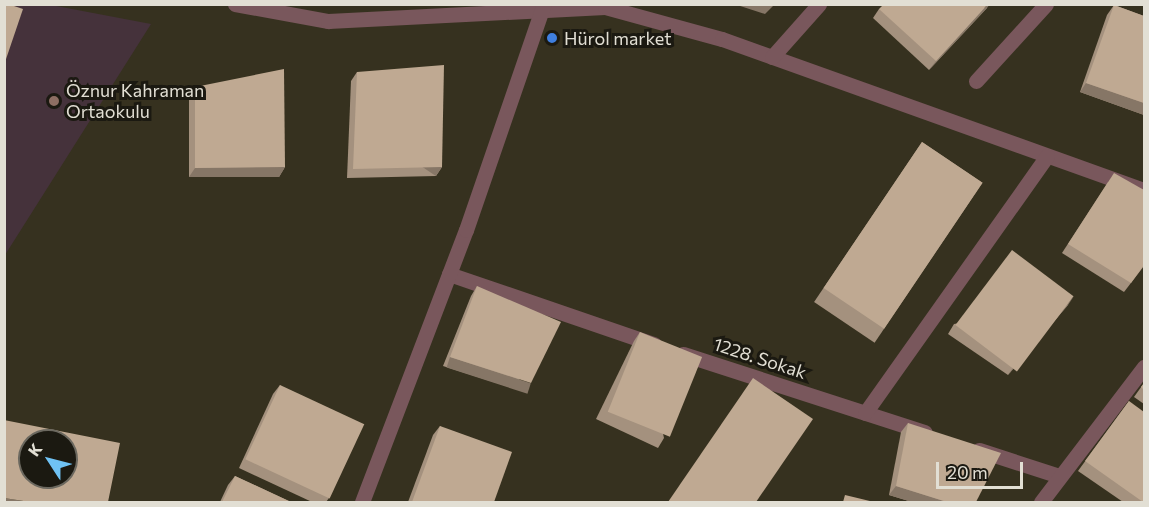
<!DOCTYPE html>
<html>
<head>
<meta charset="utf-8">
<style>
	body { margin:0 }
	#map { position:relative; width:1149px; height:507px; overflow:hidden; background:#36311f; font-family:Commissioner,sans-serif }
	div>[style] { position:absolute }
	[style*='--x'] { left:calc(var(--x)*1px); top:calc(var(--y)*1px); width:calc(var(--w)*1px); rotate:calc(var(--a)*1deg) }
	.education>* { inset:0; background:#45323b }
	.lane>* { height:15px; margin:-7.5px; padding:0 7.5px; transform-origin:7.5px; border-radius:7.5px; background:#79575c }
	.street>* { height:15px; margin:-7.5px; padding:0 7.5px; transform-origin:7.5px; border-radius:7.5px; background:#79575c }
	.wall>* { inset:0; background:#a4917e; transform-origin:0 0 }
	.shaded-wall>* { inset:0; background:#867666; transform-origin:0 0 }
	.building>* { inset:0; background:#bfa992; transform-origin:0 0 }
	.dots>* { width:16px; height:16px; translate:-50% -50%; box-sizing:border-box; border:3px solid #1b1911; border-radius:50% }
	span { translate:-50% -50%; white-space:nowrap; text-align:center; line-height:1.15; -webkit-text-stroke:6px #1b1911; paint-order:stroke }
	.poi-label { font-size:18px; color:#e2dfd4 }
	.left { translate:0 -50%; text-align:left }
	.street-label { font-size:18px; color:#e2dfd4 }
	.frame { position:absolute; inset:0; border:6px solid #e2dfd4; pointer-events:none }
	.north { position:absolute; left:18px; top:429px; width:60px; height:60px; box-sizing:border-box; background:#1b1911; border:2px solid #6b685f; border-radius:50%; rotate:306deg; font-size:16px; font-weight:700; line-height:24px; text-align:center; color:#e2dfd4 }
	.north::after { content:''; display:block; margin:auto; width:21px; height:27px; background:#6fc2f4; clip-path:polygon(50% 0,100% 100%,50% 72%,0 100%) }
	.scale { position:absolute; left:936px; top:462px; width:87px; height:27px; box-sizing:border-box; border:3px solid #e2dfd4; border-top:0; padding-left:8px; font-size:18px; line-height:21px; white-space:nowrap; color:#e2dfd4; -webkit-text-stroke:4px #1b1911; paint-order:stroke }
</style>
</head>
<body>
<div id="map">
	<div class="education">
		<div style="clip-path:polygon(5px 5px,51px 5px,151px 24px,5px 255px)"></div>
	</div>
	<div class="lane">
		<div style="--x:976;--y:81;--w:104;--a:-47.7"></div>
	</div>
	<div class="street">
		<div style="--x:235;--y:4;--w:95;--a:10.4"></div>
		<div style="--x:328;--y:21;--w:277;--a:-2.9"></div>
		<div style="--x:605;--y:7;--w:121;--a:15.3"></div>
		<div style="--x:722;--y:39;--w:448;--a:19.7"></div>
		<div style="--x:772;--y:57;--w:71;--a:-48.4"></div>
		<div style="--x:449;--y:274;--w:217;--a:18.9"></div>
		<div style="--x:683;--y:354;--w:254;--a:17.9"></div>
		<div style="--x:865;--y:413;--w:315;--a:-54.7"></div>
		<div style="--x:979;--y:450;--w:84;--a:18"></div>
		<div style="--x:362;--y:502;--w:291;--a:-69.1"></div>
		<div style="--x:466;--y:230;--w:239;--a:-71"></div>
		<div style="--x:1041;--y:502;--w:170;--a:-52.7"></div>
	</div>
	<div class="wall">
		<div style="clip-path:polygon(1114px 5px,1144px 16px,1144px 115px,1080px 92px,1107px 15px)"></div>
		<div style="clip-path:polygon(987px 8px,929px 70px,873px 18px,879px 9px)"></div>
		<div style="clip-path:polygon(357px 72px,442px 167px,436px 176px,347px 178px,351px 81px)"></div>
		<div style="clip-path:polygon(195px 87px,285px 167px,279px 177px,189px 177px,189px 97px)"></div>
		<div style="left:922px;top:142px;width:73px;height:193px;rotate:34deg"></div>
		<div style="clip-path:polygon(1108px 182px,1144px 190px,1144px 266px,1124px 292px,1062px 253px)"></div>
		<div style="clip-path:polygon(477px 286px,525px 392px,443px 366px,471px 296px)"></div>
		<div style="clip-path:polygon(1068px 305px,1008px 375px,948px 334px,954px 324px)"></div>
		<div style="clip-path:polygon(640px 332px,664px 438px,658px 448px,596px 419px,634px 341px)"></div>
		<div style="clip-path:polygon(1144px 383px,1144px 404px,1134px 397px)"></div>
		<div style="clip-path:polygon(280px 385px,329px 498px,326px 502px,312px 502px,239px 468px,273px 394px)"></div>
		<div style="clip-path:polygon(1129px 401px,1144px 502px,1123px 502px,1078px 471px)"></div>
		<div style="clip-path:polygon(908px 423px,976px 502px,912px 502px,889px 495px,901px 432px)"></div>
		<div style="clip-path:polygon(440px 426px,494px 502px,408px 502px,433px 435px)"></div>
		<div style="clip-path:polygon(235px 476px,291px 502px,220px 502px,228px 485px)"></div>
	</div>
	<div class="shaded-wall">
		<div style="clip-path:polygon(734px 4px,775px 4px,765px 14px)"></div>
		<div style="clip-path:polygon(988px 4px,990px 4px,987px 8px,929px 70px,936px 61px)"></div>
		<div style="clip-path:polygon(1086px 83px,1144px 103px,1144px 115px,1080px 92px)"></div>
		<div style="clip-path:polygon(285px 167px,279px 177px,189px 177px,195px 168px)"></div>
		<div style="left:442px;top:167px;width:11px;height:89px;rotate:124deg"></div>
		<div style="clip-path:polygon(1074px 296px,1068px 305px,1008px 375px,1015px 365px)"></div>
		<div style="left:450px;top:357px;width:85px;height:11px;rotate:18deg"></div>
		<div style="clip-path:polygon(896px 486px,947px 502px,912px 502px,889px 495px)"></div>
		<div style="clip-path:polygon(4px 498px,30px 502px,4px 502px)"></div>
	</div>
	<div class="building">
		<div style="clip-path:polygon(4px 4px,8px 4px,23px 9px,4px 65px)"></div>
		<div style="clip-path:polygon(884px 4px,988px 4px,936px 61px,879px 9px)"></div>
		<div style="clip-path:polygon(1114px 5px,1144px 16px,1144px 103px,1086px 83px)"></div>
		<div style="clip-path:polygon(444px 65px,442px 167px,353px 169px,357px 72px)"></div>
		<div style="clip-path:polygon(284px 69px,285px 167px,195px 168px,195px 87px)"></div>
		<div style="left:922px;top:142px;width:73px;height:176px;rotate:34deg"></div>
		<div style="clip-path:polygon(1114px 173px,1144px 190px,1144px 265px,1131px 283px,1068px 244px)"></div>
		<div style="left:1012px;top:250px;width:77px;height:94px;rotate:37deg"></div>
		<div style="clip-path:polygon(477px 286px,561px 322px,531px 383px,450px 357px)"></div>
		<div style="left:640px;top:332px;width:67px;height:86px;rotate:22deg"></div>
		<div style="clip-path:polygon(753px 378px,813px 419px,756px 502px,668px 502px)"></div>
		<div style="clip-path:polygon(1144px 383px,1144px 390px,1141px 387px)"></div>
		<div style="left:280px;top:385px;width:93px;height:82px;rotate:25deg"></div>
		<div style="clip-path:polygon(1129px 401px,1144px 412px,1144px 502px,1143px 502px,1085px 461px)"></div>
		<div style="clip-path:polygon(evenodd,4px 420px,120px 443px,108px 502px,30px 502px,4px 498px,4px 420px,30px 441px,66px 441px,66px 477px,30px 477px,30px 441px)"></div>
		<div style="clip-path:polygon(908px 423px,1001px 453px,976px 502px,947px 502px,896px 486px)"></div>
		<div style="clip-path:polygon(440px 426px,512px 452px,494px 502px,412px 502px)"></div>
		<div style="clip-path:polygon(235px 476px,291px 502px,222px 502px)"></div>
		<div style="clip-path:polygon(845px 495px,874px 502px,843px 502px)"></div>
	</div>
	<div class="dots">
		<div style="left:552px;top:38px;background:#3f7fe0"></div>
		<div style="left:54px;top:101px;background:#8d6e63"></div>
	</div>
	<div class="poi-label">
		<span class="left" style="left:564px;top:38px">Hürol market</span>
		<span class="left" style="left:66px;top:101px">Öznur Kahraman<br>Ortaokulu</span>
	</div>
	<div class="street-label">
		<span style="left:760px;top:358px;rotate:18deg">1228. Sokak</span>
	</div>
	<div class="frame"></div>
	<div class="north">K</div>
	<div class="scale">20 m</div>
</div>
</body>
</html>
